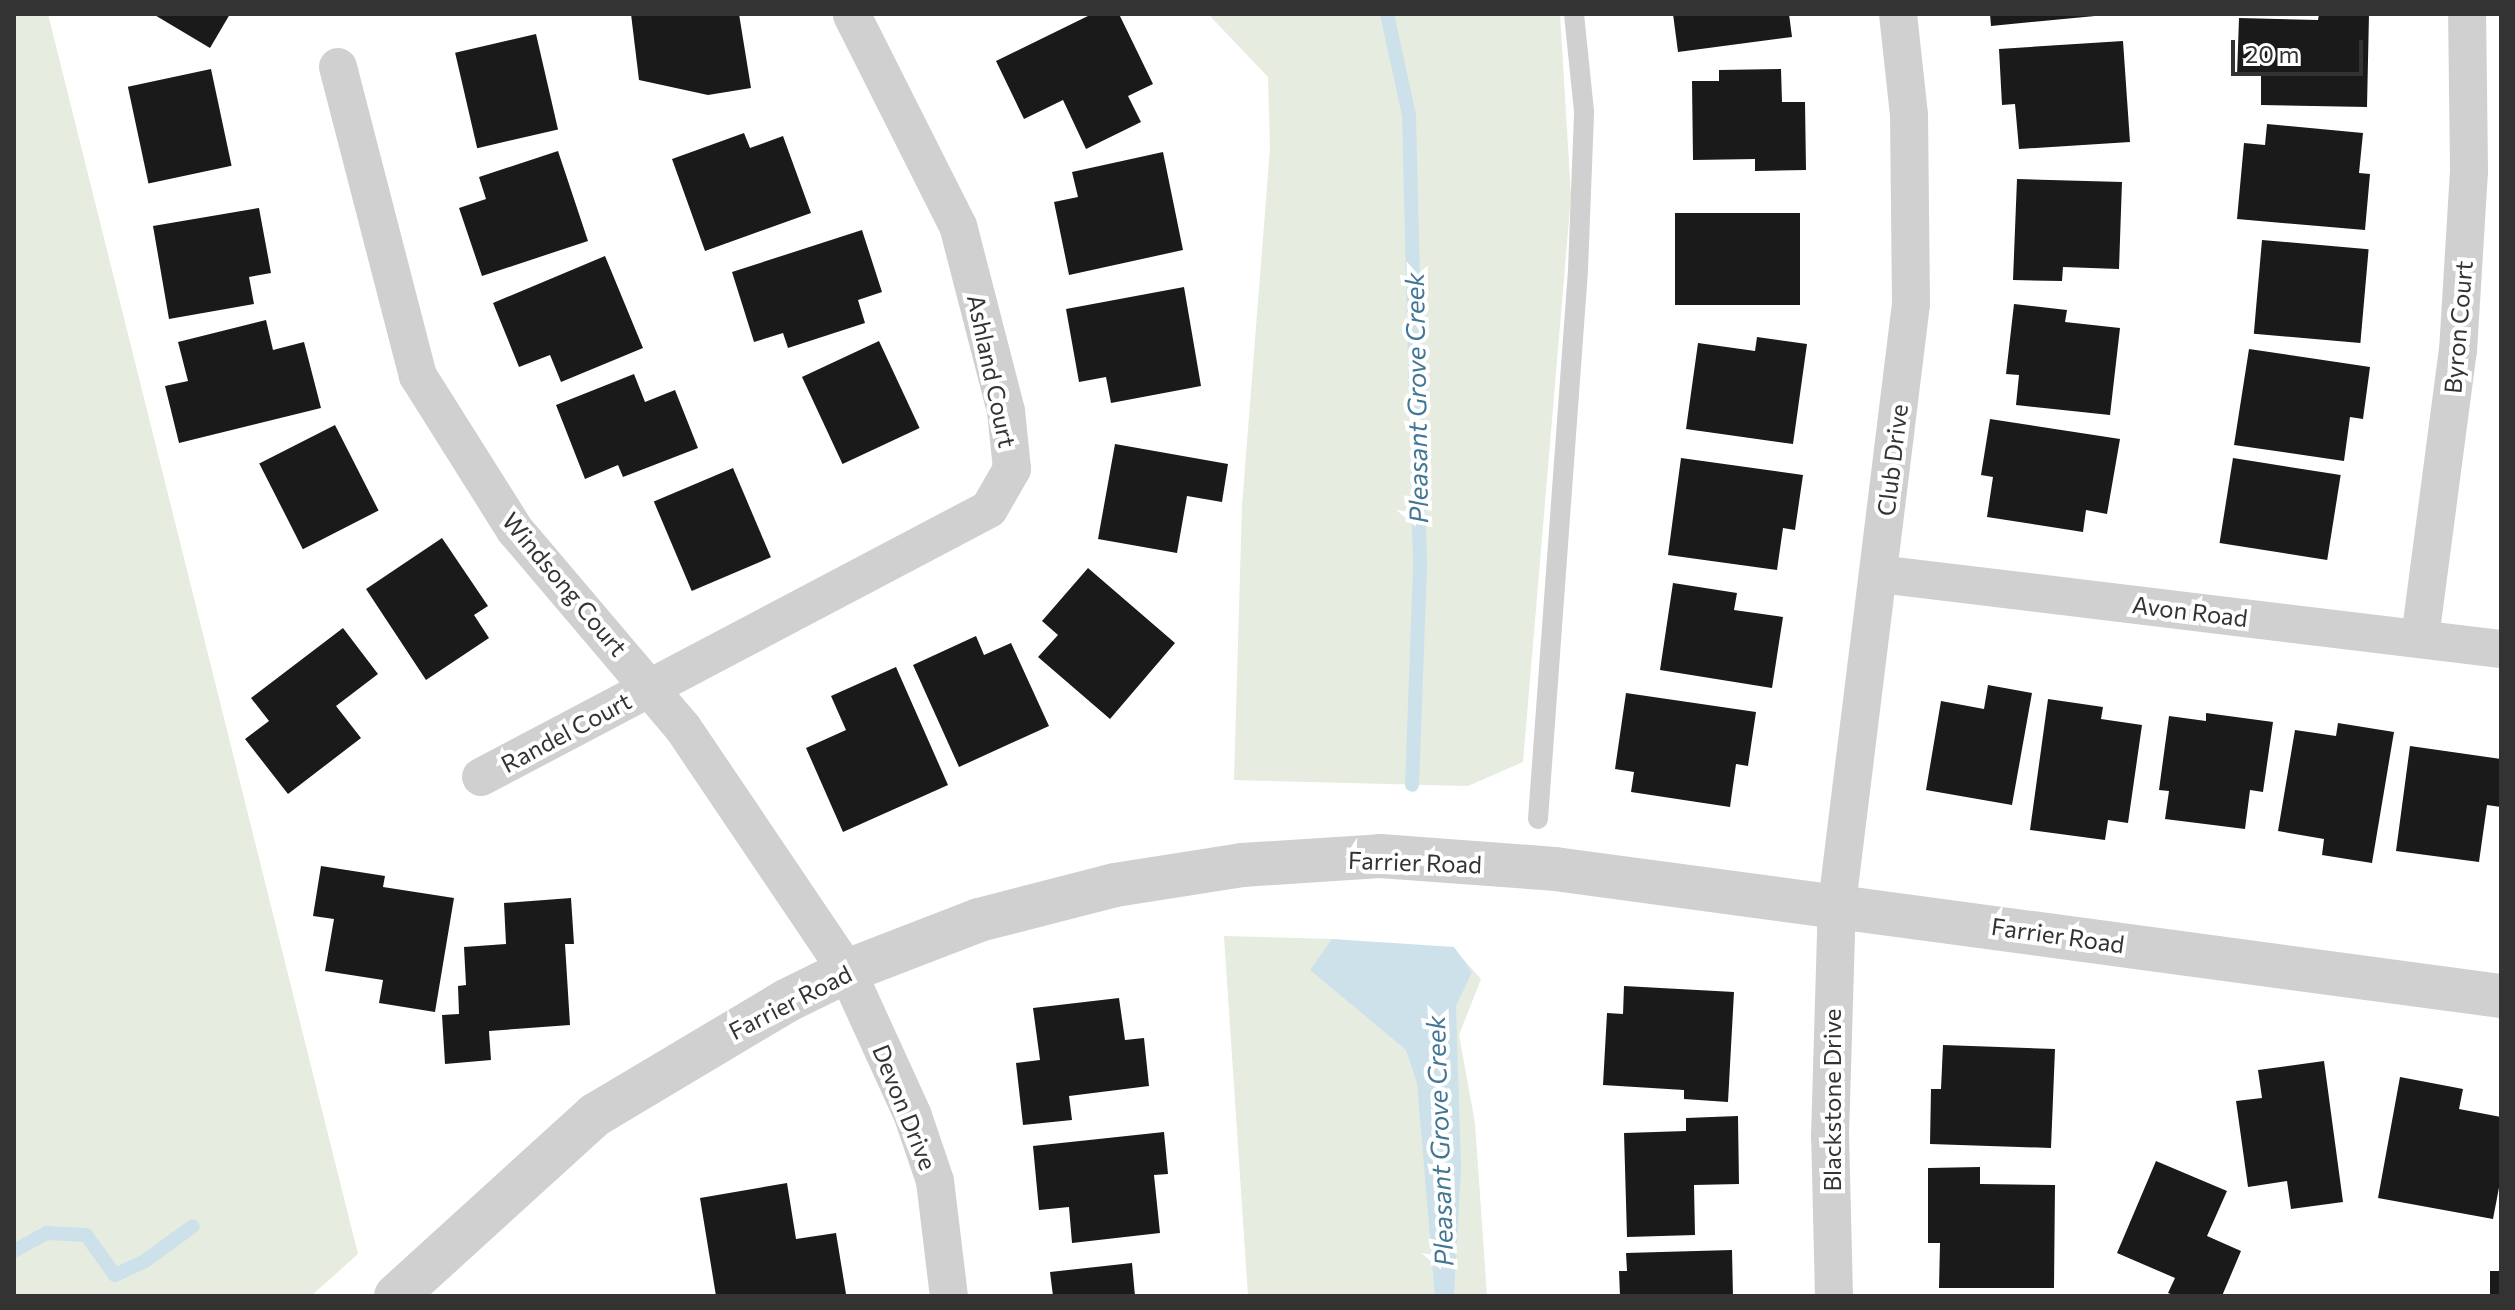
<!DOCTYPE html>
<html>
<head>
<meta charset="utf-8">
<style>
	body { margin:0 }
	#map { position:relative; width:2515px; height:1310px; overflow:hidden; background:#fff; font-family:Commissioner,sans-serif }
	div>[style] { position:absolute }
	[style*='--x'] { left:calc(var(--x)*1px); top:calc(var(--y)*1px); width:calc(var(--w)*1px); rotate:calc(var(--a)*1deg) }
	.green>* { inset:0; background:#e6ecdf }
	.water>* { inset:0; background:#cde1eb }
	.stream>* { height:14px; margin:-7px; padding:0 7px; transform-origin:7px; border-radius:7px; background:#cde1eb }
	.building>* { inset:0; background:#1a1a1a; transform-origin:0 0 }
	.service>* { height:20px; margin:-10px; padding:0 10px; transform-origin:10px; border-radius:10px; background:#d0d0d0 }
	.minor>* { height:38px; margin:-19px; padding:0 19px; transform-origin:19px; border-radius:19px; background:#d0d0d0 }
	.tertiary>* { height:44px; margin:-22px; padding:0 22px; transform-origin:22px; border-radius:22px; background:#d0d0d0 }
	span { translate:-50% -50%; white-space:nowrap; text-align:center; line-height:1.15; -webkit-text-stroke:8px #fff; paint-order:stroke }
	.street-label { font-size:24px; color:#333 }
	.water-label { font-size:26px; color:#417795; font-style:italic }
	.frame { position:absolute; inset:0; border:16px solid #333; pointer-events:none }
	.scale { position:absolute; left:2231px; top:40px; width:132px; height:36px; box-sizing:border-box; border:4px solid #333; border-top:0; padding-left:10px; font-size:24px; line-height:28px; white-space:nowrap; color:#333; -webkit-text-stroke:6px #fff; paint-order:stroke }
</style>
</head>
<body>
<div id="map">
	<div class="green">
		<div style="clip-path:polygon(14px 14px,48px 14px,358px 1254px,311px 1296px,14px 1296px)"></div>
		<div style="clip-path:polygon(1208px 14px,1560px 14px,1571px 196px,1523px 762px,1468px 786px,1234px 780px,1242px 506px,1270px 148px,1268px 77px)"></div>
		<div style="clip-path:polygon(1224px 936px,1332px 939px,1457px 952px,1481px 979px,1459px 1035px,1475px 1123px,1487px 1296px,1248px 1296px)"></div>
	</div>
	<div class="water">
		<div style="clip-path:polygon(1332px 939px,1454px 947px,1472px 972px,1456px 1006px,1461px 1167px,1454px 1296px,1435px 1296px,1417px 1083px,1406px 1050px,1310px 970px)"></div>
	</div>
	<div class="stream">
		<div style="--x:1387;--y:14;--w:103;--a:77.7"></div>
		<div style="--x:1409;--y:115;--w:453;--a:88.6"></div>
		<div style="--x:1420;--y:568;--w:217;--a:92.1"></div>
		<div style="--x:14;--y:1251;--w:38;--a:-29"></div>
		<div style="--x:47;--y:1233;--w:39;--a:3"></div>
		<div style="--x:86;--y:1235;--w:49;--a:54.1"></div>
		<div style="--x:115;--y:1275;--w:33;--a:-25"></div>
		<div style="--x:145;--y:1261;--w:59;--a:-36.1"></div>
	</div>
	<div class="building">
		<div style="clip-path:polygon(153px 14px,230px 14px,210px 48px)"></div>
		<div style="clip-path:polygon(631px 14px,739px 14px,751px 88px,708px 95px,639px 80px)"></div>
		<div style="clip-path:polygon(1092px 14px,1119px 14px,1153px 84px,1128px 96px,1141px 122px,1086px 149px,1063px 100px,1024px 119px,996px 61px)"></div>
		<div style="clip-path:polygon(1673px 14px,1789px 14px,1792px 37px,1678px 52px)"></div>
		<div style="clip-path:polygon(1990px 14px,2095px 14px,2095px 16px,1991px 26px)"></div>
		<div style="clip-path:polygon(2319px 14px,2369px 14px,2367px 107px,2261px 105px,2261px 76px,2237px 76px,2239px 18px,2318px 20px)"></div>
		<div style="left:536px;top:34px;width:98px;height:83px;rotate:77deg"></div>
		<div style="clip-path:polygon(2123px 41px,2130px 142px,2019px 149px,2015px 104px,2002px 105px,1999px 49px)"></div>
		<div style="left:211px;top:69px;width:99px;height:85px;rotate:78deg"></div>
		<div style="clip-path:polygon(1781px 69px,1782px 102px,1805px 102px,1806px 170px,1755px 171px,1755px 159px,1693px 160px,1692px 81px,1719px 81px,1719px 70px)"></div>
		<div style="clip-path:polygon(2267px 124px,2363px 133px,2359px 173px,2370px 174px,2365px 230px,2237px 219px,2244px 143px,2265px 145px)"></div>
		<div style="clip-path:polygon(744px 133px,750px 148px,783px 136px,811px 213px,705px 251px,672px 159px)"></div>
		<div style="clip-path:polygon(558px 151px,588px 241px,482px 276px,459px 208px,486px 199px,479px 177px)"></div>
		<div style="clip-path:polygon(1163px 152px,1183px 250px,1069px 275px,1054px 202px,1078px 197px,1072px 172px)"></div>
		<div style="clip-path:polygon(2017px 179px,2122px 182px,2119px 269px,2063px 267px,2062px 281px,2013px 280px)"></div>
		<div style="clip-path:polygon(259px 208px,271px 273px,249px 277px,254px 304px,169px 319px,153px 226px)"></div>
		<div style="left:1675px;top:213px;width:125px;height:92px"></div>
		<div style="clip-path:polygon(862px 230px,882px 292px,858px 300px,865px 323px,788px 348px,783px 333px,754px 342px,732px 272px)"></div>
		<div style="left:2262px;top:240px;width:107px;height:94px;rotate:5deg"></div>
		<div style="clip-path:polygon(605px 256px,643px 348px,561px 382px,550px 355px,519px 367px,493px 303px)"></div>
		<div style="clip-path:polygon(1184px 287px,1201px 386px,1111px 403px,1106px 377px,1079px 382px,1066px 309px)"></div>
		<div style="clip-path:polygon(2014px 304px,2067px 310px,2065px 322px,2120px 328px,2110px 415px,2016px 405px,2019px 375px,2006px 374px)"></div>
		<div style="clip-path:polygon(266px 320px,273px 350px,304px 342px,321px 408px,179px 443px,165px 386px,188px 381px,178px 342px)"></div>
		<div style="clip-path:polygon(1757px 337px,1807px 344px,1793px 444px,1686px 429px,1698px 343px,1755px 351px)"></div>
		<div style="left:879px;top:341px;width:96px;height:85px;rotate:65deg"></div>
		<div style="clip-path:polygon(2249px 349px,2370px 367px,2363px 419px,2350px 417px,2344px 461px,2234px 445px)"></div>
		<div style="clip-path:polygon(634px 374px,645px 402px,675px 390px,698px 448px,623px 477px,618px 465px,585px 479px,556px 405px)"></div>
		<div style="clip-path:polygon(1990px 419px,2120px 439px,2107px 514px,2086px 510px,2083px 532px,1987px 517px,1993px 477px,1981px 475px)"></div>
		<div style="left:335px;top:425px;width:96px;height:85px;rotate:63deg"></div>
		<div style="clip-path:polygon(1115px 444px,1228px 464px,1222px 502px,1187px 496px,1177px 553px,1098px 539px)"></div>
		<div style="clip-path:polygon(1681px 458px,1803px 475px,1795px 530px,1783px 528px,1777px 570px,1668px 555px)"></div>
		<div style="left:2233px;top:458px;width:109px;height:86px;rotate:9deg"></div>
		<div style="left:733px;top:468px;width:97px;height:86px;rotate:67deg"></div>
		<div style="clip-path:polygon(442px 538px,488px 606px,474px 615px,489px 638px,426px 680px,366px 589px)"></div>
		<div style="clip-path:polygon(1088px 568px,1175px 643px,1110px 719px,1038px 657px,1058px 635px,1042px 621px)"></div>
		<div style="clip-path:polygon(1673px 583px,1737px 593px,1734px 610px,1783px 617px,1772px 688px,1660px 670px)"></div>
		<div style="clip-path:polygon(343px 628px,378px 674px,336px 706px,361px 738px,288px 794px,245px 739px,269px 721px,251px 698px)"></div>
		<div style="clip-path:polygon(976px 636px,984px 655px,1011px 643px,1049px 726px,959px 767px,913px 665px)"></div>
		<div style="clip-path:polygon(896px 667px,948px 785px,843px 832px,806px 748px,846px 730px,831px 696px)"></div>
		<div style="clip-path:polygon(1988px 685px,2032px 693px,2012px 805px,1926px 790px,1941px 701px,1984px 709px)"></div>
		<div style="clip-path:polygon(1626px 693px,1756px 712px,1748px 766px,1736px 764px,1730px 807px,1631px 792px,1634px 772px,1615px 769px)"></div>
		<div style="clip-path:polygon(2048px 699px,2103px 707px,2101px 719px,2142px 725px,2128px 823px,2108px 820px,2105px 840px,2030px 830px)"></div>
		<div style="clip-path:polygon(2206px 713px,2273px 722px,2263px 792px,2250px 790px,2245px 829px,2165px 819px,2169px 791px,2159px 790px,2169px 716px,2206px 721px)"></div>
		<div style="clip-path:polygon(2338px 723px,2394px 732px,2372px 863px,2322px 855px,2324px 839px,2278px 831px,2295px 730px,2336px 736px)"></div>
		<div style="clip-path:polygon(2410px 746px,2501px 759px,2501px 807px,2487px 805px,2479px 862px,2396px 851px)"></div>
		<div style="clip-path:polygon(321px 866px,385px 876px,383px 887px,454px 898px,435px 1012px,379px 1003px,383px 980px,325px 971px,334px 919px,313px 916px)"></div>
		<div style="clip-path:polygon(571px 898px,574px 944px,565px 944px,570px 1025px,489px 1031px,491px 1060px,445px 1064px,442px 1015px,459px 1014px,458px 986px,466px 985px,464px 947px,506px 944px,504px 903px)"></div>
		<div style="clip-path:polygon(1624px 986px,1734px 992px,1728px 1102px,1684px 1099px,1684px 1090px,1603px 1085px,1607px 1013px,1623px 1014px)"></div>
		<div style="clip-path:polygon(1119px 998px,1125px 1040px,1144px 1038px,1149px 1086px,1069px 1096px,1072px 1120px,1023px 1125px,1016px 1063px,1040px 1060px,1033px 1008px)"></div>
		<div style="clip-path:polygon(1943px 1045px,2055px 1049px,2051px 1148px,1930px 1144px,1931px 1089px,1941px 1089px)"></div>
		<div style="clip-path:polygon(2324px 1061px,2343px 1202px,2291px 1209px,2287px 1181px,2248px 1187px,2236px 1101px,2262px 1098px,2258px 1070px)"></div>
		<div style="clip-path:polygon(2400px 1077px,2463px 1089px,2459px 1109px,2501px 1117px,2501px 1177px,2493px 1219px,2378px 1198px)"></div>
		<div style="clip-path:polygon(1738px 1116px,1739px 1184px,1694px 1185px,1695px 1235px,1627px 1237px,1624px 1133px,1686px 1131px,1686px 1118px)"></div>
		<div style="clip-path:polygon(1164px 1132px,1168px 1174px,1154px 1175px,1160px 1233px,1072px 1243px,1069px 1207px,1039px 1210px,1033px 1146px)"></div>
		<div style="clip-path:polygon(2156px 1161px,2227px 1191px,2207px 1236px,2241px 1251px,2222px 1296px,2176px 1296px,2168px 1293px,2175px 1278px,2117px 1253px)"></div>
		<div style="clip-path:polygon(1980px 1167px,1980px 1184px,2055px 1185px,2054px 1288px,1939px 1288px,1940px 1243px,1928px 1243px,1928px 1168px)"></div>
		<div style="clip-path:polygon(787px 1183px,796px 1239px,836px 1233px,846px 1294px,716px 1296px,700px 1198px)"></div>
		<div style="clip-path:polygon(1732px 1250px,1733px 1296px,1620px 1296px,1619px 1271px,1627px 1271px,1626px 1253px)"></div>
		<div style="clip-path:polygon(1132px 1263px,1135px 1296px,1053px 1296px,1050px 1272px)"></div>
		<div style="left:2490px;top:1271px;width:11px;height:25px"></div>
	</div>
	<div class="service">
		<div style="--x:1538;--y:819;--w:550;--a:-85.83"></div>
		<div style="--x:1578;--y:270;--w:159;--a:-87.8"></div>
		<div style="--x:1584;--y:111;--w:98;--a:-95.9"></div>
	</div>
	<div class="minor">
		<div style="--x:338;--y:67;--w:319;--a:75.5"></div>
		<div style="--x:418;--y:376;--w:182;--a:57.8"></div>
		<div style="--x:515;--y:530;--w:260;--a:49.7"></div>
		<div style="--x:683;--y:728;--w:293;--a:56"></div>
		<div style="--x:847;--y:971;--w:159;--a:65.5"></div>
		<div style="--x:913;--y:1116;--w:69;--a:71.3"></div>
		<div style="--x:935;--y:1181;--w:116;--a:83.1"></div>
		<div style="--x:1879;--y:574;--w:627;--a:6.88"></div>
		<div style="--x:2420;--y:638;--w:290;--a:-82.5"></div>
		<div style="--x:2458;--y:351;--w:181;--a:-86.5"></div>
		<div style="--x:2469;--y:170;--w:156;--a:-90.7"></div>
		<div style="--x:481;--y:777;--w:574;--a:-27.81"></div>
		<div style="--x:989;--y:509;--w:46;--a:-60.1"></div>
		<div style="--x:1012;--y:469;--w:58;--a:-95.9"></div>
		<div style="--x:1006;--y:411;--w:191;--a:-104.5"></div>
		<div style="--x:958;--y:226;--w:236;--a:-116.7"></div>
		<div style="--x:1834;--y:1296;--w:160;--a:-91.4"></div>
		<div style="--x:1830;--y:1136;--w:232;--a:-88.3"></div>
		<div style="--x:1837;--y:904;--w:605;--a:-82.97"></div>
		<div style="--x:1911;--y:304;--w:189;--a:-90.6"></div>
		<div style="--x:1909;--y:115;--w:102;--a:-96.2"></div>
	</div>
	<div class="tertiary">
		<div style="--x:396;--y:1296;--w:269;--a:-42.3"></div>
		<div style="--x:595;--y:1115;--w:222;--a:-30.8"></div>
		<div style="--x:786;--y:1001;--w:68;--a:-26.2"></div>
		<div style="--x:847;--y:971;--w:142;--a:-21.1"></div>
		<div style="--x:979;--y:920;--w:140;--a:-14.4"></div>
		<div style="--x:1115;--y:885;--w:129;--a:-8.9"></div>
		<div style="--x:1242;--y:865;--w:138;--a:-3.7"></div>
		<div style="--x:1380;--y:856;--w:175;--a:4.2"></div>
		<div style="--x:1555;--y:869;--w:954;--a:7.65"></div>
	</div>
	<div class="street-label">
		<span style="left:2458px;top:327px;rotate:-85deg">Byron Court</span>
		<span style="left:992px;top:371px;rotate:78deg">Ashland Court</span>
		<span style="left:1892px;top:460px;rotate:-83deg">Club Drive</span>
		<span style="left:565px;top:584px;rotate:50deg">Windsong Court</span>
		<span style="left:2190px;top:611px;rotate:7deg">Avon Road</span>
		<span style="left:566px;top:732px;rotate:-28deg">Randel Court</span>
		<span style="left:1415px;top:862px;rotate:2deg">Farrier Road</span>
		<span style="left:2058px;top:935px;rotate:8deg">Farrier Road</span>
		<span style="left:790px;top:1002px;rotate:-27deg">Farrier Road</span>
		<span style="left:1832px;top:1100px;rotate:-90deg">Blackstone Drive</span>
		<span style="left:905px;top:1107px;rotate:68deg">Devon Drive</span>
	</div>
	<div class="water-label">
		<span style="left:1416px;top:398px;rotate:-91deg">Pleasant Grove Creek</span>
		<span style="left:1439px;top:1141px;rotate:-92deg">Pleasant Grove Creek</span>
	</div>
	<div class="frame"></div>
	<div class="scale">20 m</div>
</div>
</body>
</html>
